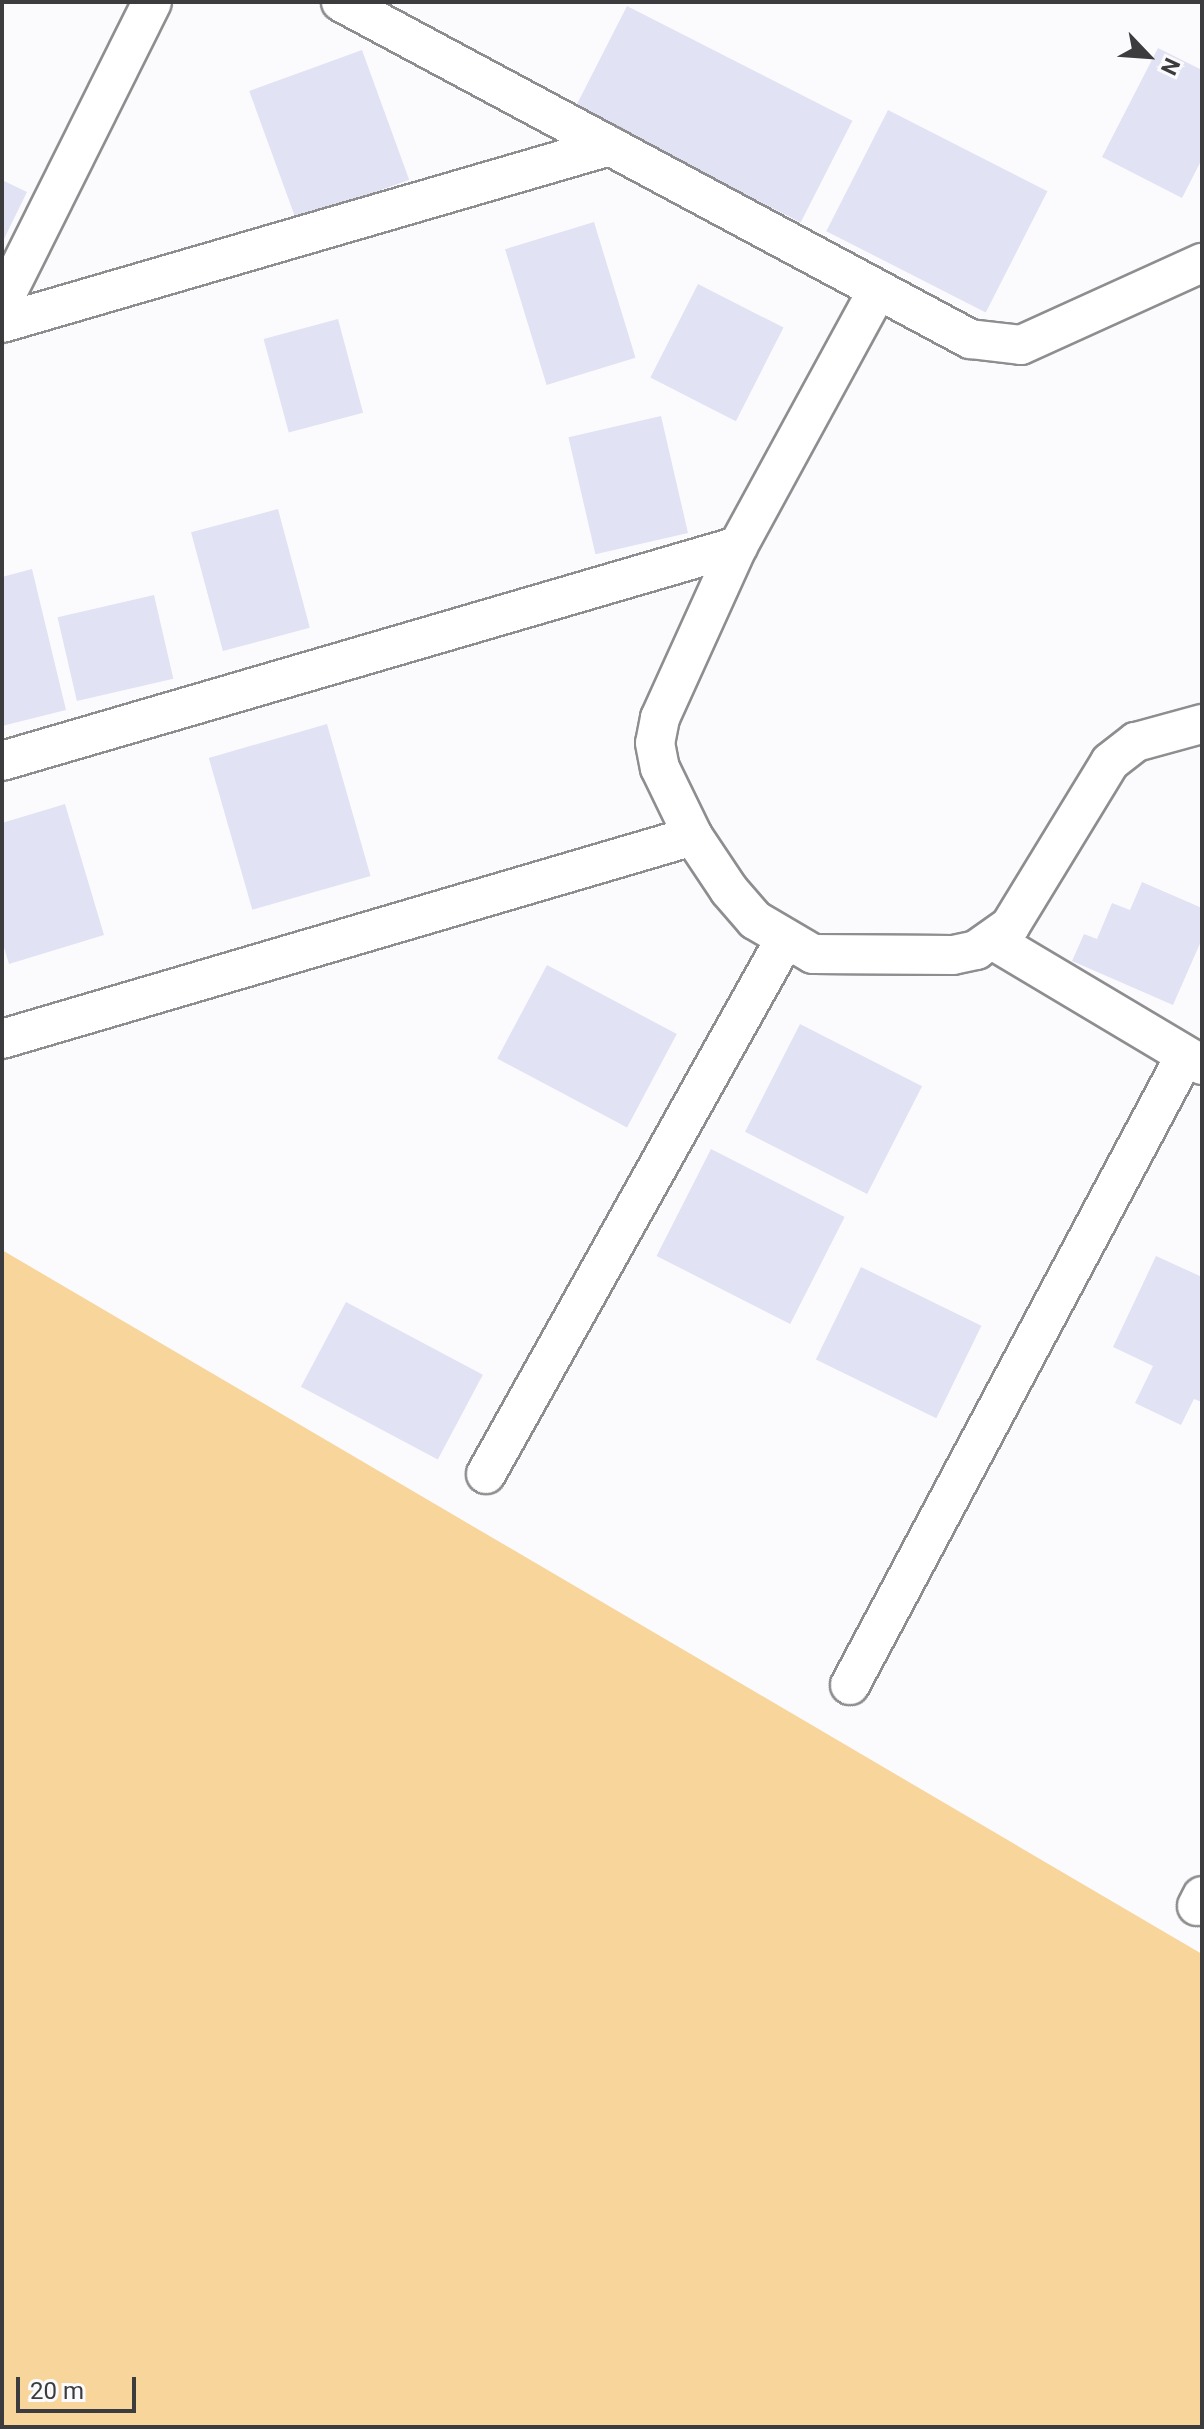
<!DOCTYPE html>
<html>
<head>
<meta charset="utf-8">
<style>
	body { margin:0 }
	#map { position:relative; width:1204px; height:2429px; overflow:hidden; background:#fbfbfe; font-family:Roboto,sans-serif }
	div>[style] { position:absolute }
	[style*='--x'] { left:calc(var(--x)*1px); top:calc(var(--y)*1px); width:calc(var(--w)*1px); rotate:calc(var(--a)*1deg) }
	.green>* { inset:0; background:#f8d59b }
	.building>* { inset:0; background:#e1e2f3; transform-origin:0 0 }
	.roads { filter:drop-shadow(2px 0 #8e8e91) drop-shadow(-2px 0 #8e8e91) drop-shadow(0 2px #8e8e91) drop-shadow(0 -2px #8e8e91) }
	.minor>* { height:38px; margin:-19px; padding:0 19px; transform-origin:19px; border-radius:19px; background:#fff }
	span { translate:-50% -50%; white-space:nowrap; text-align:center; line-height:1.15; -webkit-text-stroke:6px #fbfbfe; paint-order:stroke }
	.frame { position:absolute; inset:0; border:4px solid #3c3c3e; pointer-events:none }
	.north { position:absolute; left:1108px; top:16px; width:80px; height:80px; -webkit-text-stroke:6px #fbfbfe; paint-order:stroke; rotate:115deg; font-size:22px; font-weight:700; line-height:32px; text-align:center; color:#3c3c3e }
	.north::after { content:''; display:block; margin:auto; width:28px; height:36px; background:#3c3c3e; clip-path:polygon(50% 0,100% 100%,50% 72%,0 100%) }
	.scale { position:absolute; left:16px; top:2377px; width:120px; height:36px; box-sizing:border-box; border:4px solid #3c3c3e; border-top:0; padding-left:10px; font-size:24px; line-height:28px; white-space:nowrap; color:#3c3c3e; -webkit-text-stroke:6px #fbfbfe; paint-order:stroke }
</style>
</head>
<body>
<div id="map">
	<div class="green">
		<div style="clip-path:polygon(2px 1250px,1202px 1954px,1202px 2427px,2px 2427px)"></div>
	</div>
	<div class="building">
		<div style="left:627px;top:6px;width:253px;height:114px;rotate:27deg"></div>
		<div style="clip-path:polygon(1158px 48px,1202px 70px,1202px 159px,1182px 198px,1102px 157px)"></div>
		<div style="left:362px;top:50px;width:138px;height:120px;rotate:70deg"></div>
		<div style="left:888px;top:110px;width:179px;height:136px;rotate:27deg"></div>
		<div style="clip-path:polygon(2px 180px,27px 192px,2px 243px)"></div>
		<div style="left:594px;top:222px;width:142px;height:93px;rotate:73deg"></div>
		<div style="left:698px;top:284px;width:96px;height:105px;rotate:27deg"></div>
		<div style="left:338px;top:319px;width:97px;height:77px;rotate:75deg"></div>
		<div style="left:661px;top:416px;width:120px;height:95px;rotate:77deg"></div>
		<div style="left:278px;top:509px;width:123px;height:90px;rotate:75deg"></div>
		<div style="clip-path:polygon(32px 569px,66px 710px,2px 726px,2px 577px)"></div>
		<div style="left:154px;top:595px;width:86px;height:99px;rotate:77deg"></div>
		<div style="left:327px;top:724px;width:158px;height:123px;rotate:74deg"></div>
		<div style="clip-path:polygon(65px 804px,104px 935px,9px 964px,2px 941px,2px 823px)"></div>
		<div style="clip-path:polygon(1142px 882px,1202px 908px,1202px 939px,1173px 1005px,1072px 961px,1084px 934px,1097px 939px,1112px 903px,1130px 910px)"></div>
		<div style="left:547px;top:965px;width:147px;height:106px;rotate:28deg"></div>
		<div style="left:800px;top:1024px;width:137px;height:121px;rotate:27deg"></div>
		<div style="left:711px;top:1149px;width:150px;height:120px;rotate:27deg"></div>
		<div style="clip-path:polygon(1156px 1256px,1202px 1277px,1202px 1402px,1194px 1399px,1181px 1425px,1135px 1403px,1153px 1366px,1113px 1347px)"></div>
		<div style="left:861px;top:1267px;width:134px;height:103px;rotate:26deg"></div>
		<div style="left:346px;top:1302px;width:155px;height:96px;rotate:28deg"></div>
	</div>
	<div class="roads">
		<div class="minor">
			<div style="--x:341;--y:2;--w:714;--a:28.18"></div>
			<div style="--x:970;--y:339;--w:51;--a:6.7"></div>
			<div style="--x:1021;--y:345;--w:199;--a:-24.4"></div>
			<div style="--x:876;--y:293;--w:288;--a:118.6"></div>
			<div style="--x:738;--y:546;--w:189;--a:114.4"></div>
			<div style="--x:660;--y:718;--w:25;--a:101"></div>
			<div style="--x:655;--y:743;--w:25;--a:79"></div>
			<div style="--x:660;--y:768;--w:76;--a:64.1"></div>
			<div style="--x:693;--y:836;--w:65;--a:56.3"></div>
			<div style="--x:729;--y:890;--w:40;--a:49"></div>
			<div style="--x:755;--y:920;--w:67;--a:30.4"></div>
			<div style="--x:813;--y:954;--w:140;--a:0.4"></div>
			<div style="--x:953;--y:955;--w:24;--a:-12"></div>
			<div style="--x:976;--y:950;--w:42;--a:-35.2"></div>
			<div style="--x:1010;--y:926;--w:192;--a:-58.6"></div>
			<div style="--x:1110;--y:762;--w:33;--a:-38"></div>
			<div style="--x:1136;--y:742;--w:68;--a:-15.3"></div>
			<div style="--x:2;--y:303;--w:336;--a:-63.5"></div>
			<div style="--x:2;--y:323;--w:633;--a:-16.23"></div>
			<div style="--x:2;--y:761;--w:767;--a:-16.28"></div>
			<div style="--x:994;--y:941;--w:242;--a:30.8"></div>
			<div style="--x:2;--y:1039;--w:720;--a:-16.37"></div>
			<div style="--x:486;--y:1474;--w:611;--a:-60.79"></div>
			<div style="--x:850;--y:1685;--w:713;--a:-61.96"></div>
			<div style="--x:1197;--y:1906;--w:11;--a:-63"></div>
		</div>
	</div>
	<div class="frame"></div>
	<div class="north">N</div>
	<div class="scale">20 m</div>
</div>
</body>
</html>
